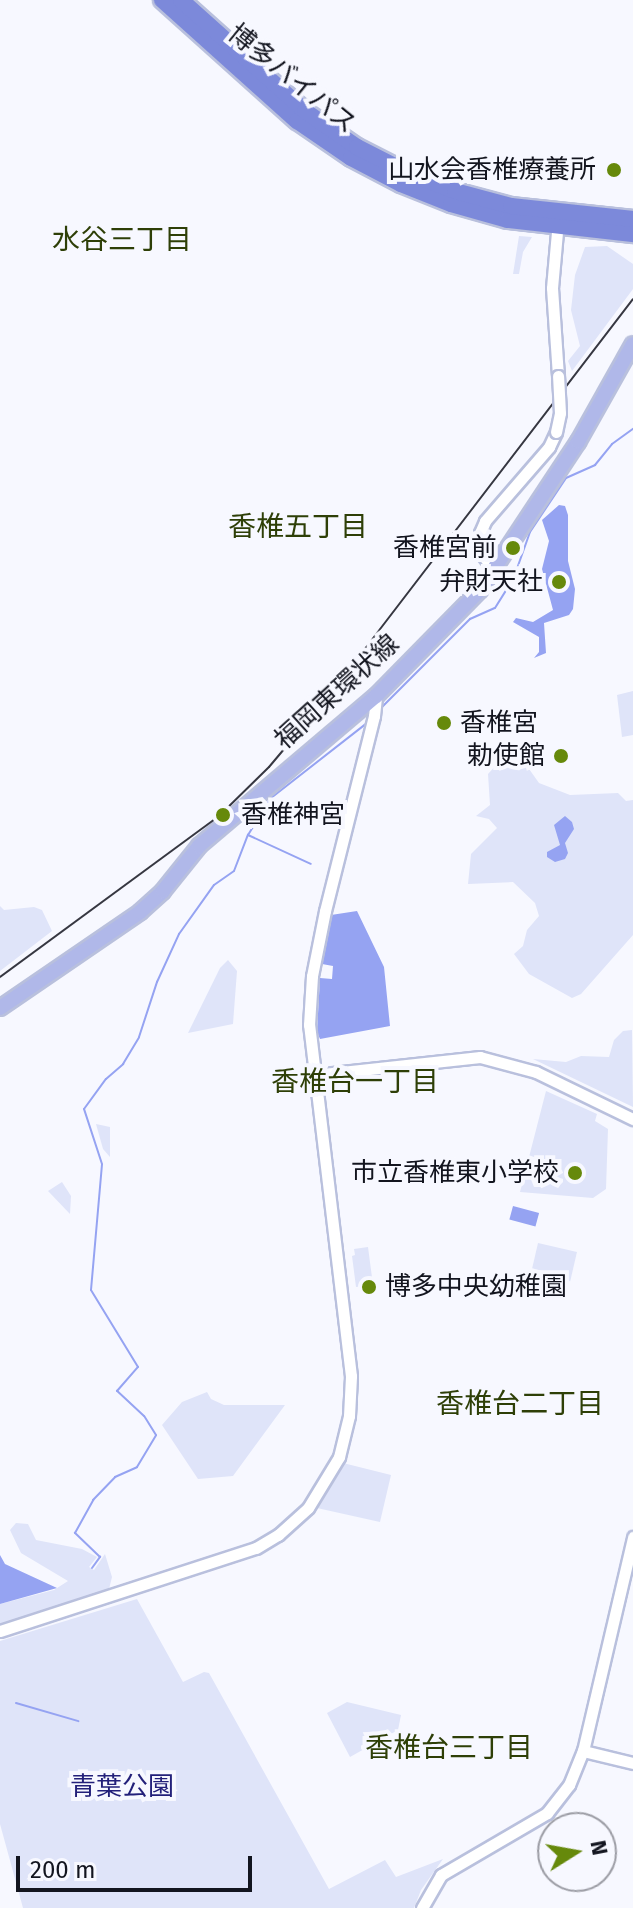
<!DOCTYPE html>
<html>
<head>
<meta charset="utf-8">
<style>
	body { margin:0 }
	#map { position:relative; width:633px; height:1908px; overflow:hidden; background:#f7f8ff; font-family:"Fira Sans","Noto Sans JP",sans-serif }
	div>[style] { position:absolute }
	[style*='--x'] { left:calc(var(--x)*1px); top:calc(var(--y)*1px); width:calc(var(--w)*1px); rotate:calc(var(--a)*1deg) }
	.green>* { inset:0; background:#dfe4f9; transform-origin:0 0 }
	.water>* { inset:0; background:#95a3f2; transform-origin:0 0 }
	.stream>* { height:2px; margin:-1px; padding:0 1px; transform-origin:1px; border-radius:1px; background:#95a3f2 }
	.roads { filter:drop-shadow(2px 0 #b9c0dd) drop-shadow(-2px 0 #b9c0dd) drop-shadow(0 2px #b9c0dd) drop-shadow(0 -2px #b9c0dd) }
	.minor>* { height:11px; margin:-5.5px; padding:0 5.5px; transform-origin:5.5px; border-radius:5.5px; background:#fff }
	.major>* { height:14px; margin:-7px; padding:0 7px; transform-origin:7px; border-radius:7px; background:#b0b8e9 }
	.highway>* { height:16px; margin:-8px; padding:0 8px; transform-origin:8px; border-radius:8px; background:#7c89da }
	.rail>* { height:2px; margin:-1px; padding:0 1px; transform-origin:1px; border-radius:1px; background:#363741 }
	.bridges { filter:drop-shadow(2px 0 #b9c0dd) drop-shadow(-2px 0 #b9c0dd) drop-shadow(0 2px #b9c0dd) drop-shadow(0 -2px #b9c0dd) }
	.minor-bridge>* { height:11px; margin:-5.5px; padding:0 5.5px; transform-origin:5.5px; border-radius:5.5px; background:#fff }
	.dots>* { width:22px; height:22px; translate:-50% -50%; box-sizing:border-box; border:4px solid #f7f8ff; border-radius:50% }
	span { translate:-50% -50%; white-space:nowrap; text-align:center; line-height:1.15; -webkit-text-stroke:8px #f7f8ff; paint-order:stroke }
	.street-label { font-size:26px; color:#13151f }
	.poi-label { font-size:26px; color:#13151f }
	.right { translate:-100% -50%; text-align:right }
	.left { translate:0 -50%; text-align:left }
	.park-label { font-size:26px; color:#23207a }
	.neighbourhood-label { font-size:28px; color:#2e3f07 }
	.north { position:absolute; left:537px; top:1812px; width:80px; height:80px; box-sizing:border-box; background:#f7f8ff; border:2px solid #9c9da5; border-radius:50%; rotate:79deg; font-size:22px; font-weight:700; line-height:32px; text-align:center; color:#13151f }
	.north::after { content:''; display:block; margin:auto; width:28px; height:36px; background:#66890b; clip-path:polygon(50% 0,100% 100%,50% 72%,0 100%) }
	.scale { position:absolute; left:16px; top:1856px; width:236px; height:36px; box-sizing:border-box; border:4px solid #13151f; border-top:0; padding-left:10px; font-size:24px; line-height:28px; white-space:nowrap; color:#13151f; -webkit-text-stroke:6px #f7f8ff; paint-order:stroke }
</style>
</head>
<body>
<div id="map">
	<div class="green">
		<div style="clip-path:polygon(519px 236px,532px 237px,523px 252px,519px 274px,513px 274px)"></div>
		<div style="clip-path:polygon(607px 246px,633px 264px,633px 289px,572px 371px,568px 361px,580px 346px,571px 310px,575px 275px,585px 247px)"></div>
		<div style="clip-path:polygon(633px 691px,633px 735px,622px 737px,617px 695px)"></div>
		<div style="clip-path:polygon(522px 759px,539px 783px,570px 795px,618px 793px,626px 801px,633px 800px,633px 935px,581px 994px,572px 998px,529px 974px,514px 954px,523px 946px,527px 930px,539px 916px,535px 903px,513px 882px,468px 884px,471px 854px,497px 828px,489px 819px,476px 816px,490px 805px,488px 774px,499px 762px)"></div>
		<div style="clip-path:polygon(0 906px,4px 910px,34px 907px,42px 910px,52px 931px,0 971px)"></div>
		<div style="clip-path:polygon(228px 960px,237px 971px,233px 1024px,188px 1033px,220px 968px)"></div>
		<div style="clip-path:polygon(632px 1030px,633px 1107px,533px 1059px,566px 1062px,581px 1056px,609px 1057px,614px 1040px,623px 1031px)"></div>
		<div style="clip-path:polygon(546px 1091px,597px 1114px,595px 1121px,608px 1129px,606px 1189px,593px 1198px,520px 1192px)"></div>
		<div style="clip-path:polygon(96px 1124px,110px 1127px,110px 1157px,103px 1149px)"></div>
		<div style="clip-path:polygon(62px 1182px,71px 1196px,70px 1214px,48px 1191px)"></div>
		<div style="left:538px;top:1243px;width:40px;height:30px;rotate:13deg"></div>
		<div style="clip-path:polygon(368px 1247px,373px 1285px,356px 1287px,352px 1256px,355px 1255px,354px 1249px)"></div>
		<div style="clip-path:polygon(207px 1392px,211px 1399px,224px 1405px,285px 1405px,233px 1476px,198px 1479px,162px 1425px,182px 1402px)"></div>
		<div style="clip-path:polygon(343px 1463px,391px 1475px,380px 1522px,317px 1508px)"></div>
		<div style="clip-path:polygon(16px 1523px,28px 1524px,36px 1540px,82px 1549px,97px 1557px,89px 1567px,94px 1570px,105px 1554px,112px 1577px,109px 1589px,0 1624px,0 1604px,54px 1590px,68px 1581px,21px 1553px,10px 1530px)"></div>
		<div style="clip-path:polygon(137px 1599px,183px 1682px,204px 1672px,209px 1673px,329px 1889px,385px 1860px,396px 1877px,443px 1859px,421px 1890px,414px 1908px,23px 1908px,0 1824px,0 1641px)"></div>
		<div style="clip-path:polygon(347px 1702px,401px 1715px,398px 1730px,350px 1757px,327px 1713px)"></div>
	</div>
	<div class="water">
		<div style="clip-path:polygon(559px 505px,565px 506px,568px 515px,568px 561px,575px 589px,573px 609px,569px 615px,544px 623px,546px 653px,534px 658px,539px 652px,539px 637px,513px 622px,516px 618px,533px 622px,553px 610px,542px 569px,549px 541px,542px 520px)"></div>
		<div style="clip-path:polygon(565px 816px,572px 822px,574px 829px,565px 843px,568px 853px,565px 859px,555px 862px,547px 857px,547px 852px,560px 845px,554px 825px)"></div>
		<div style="clip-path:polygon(357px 911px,384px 967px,390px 1026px,320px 1039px,317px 1032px,320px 978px,332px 979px,333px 966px,322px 964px,331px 915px)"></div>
		<div style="left:513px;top:1206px;width:27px;height:14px;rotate:15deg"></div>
		<div style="clip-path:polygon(0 1555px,5px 1564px,57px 1588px,0 1604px)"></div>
	</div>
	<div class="stream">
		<div style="--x:379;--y:710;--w:129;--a:-45"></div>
		<div style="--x:470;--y:619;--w:27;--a:-24"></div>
		<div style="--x:495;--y:608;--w:36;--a:-58"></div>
		<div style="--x:514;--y:577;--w:48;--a:-70.4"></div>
		<div style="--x:530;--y:532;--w:65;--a:-56.3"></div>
		<div style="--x:566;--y:478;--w:32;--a:-24"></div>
		<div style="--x:595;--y:465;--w:27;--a:-51"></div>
		<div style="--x:612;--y:444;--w:26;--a:-36"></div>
		<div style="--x:248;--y:835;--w:69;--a:24.7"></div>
		<div style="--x:92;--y:1568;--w:14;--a:-54"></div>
		<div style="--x:100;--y:1557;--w:35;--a:-136"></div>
		<div style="--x:75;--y:1533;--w:38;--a:-61"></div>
		<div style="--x:93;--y:1500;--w:32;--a:-46"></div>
		<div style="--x:115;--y:1477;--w:24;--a:-24"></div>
		<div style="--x:137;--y:1467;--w:37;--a:-59"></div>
		<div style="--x:156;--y:1435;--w:22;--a:-122"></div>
		<div style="--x:144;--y:1416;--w:37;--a:-137"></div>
		<div style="--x:117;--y:1391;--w:32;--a:-49"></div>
		<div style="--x:138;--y:1367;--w:90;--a:-121.4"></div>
		<div style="--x:91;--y:1290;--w:126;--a:-85"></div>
		<div style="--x:102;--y:1164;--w:58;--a:-108.1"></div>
		<div style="--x:84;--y:1109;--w:37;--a:-54"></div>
		<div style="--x:106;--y:1079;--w:23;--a:-41"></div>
		<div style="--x:123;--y:1064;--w:31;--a:-59"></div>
		<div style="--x:139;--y:1037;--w:58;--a:-71.9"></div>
		<div style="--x:157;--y:982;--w:53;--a:-65.4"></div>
		<div style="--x:179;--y:934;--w:60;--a:-54.5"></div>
		<div style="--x:214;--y:885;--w:24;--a:-35"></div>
		<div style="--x:234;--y:871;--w:39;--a:-69"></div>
		<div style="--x:248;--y:835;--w:44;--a:-58.1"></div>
		<div style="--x:271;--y:798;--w:122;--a:-38"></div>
		<div style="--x:16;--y:1703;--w:65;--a:16.2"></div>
	</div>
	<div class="roads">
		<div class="minor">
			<div style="--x:558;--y:376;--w:88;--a:-93.9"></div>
			<div style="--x:552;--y:288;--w:67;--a:-84.9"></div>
			<div style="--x:494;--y:570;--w:21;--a:-127"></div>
			<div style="--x:481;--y:553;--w:20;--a:-93"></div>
			<div style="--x:480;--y:533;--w:13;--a:-67"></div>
			<div style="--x:485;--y:521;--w:98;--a:-49.1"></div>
			<div style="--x:549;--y:447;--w:17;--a:-65"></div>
			<div style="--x:314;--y:1075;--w:167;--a:-6.2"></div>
			<div style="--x:480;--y:1057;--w:58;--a:15"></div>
			<div style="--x:536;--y:1072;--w:108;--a:25.9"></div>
			<div style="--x:0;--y:1631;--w:269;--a:-18"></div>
			<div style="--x:256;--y:1548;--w:26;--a:-31"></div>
			<div style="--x:278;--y:1535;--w:40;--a:-42"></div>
			<div style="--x:308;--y:1508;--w:60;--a:-58.7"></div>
			<div style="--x:339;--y:1457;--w:42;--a:-76.3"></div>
			<div style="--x:349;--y:1416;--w:40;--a:-87.1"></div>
			<div style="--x:351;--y:1376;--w:354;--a:-96.8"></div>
			<div style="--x:309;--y:1025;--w:49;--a:-86.5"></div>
			<div style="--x:312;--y:976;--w:66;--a:-78.7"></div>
			<div style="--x:325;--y:911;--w:201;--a:-75.9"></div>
			<div style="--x:374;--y:716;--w:20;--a:-84"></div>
			<div style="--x:583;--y:1751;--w:51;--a:13.5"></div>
			<div style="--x:422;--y:1908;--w:38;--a:-60"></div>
			<div style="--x:441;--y:1875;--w:123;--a:-30.3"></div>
			<div style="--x:547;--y:1813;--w:36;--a:-52"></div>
			<div style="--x:569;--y:1785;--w:37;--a:-68"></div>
			<div style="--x:583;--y:1751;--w:220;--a:-76.8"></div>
		</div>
		<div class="major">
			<div style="--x:0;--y:1008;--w:170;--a:-34.4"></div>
			<div style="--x:140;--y:912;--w:31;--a:-42"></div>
			<div style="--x:163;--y:891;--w:58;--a:-51.3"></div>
			<div style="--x:199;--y:846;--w:232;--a:-40.3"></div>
			<div style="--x:376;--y:696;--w:148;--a:-45.5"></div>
			<div style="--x:480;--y:590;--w:178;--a:-56.5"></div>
			<div style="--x:578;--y:442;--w:112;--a:-60.7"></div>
		</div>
		<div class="highway">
			<div style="--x:162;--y:0;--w:181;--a:41.9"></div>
			<div style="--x:297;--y:121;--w:65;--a:34.4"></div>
			<div style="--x:351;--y:158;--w:56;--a:27.5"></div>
			<div style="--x:401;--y:184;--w:54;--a:21.8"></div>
			<div style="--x:451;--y:204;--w:59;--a:15.7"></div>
			<div style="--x:508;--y:220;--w:126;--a:6.4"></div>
			<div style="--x:181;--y:0;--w:166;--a:41.8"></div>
			<div style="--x:305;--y:111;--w:63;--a:34.7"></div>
			<div style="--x:357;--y:147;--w:55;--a:27"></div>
			<div style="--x:406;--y:172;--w:53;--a:21.2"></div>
			<div style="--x:455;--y:191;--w:58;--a:15"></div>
			<div style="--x:511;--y:206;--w:123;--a:6.1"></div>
		</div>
	</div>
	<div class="rail">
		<div style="--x:0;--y:977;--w:270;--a:-36.3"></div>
		<div style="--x:218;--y:817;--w:71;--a:-44.4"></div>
		<div style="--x:269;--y:767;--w:92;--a:-49.9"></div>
		<div style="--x:328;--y:697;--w:501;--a:-52.54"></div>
	</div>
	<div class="bridges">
		<div class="minor-bridge">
			<div style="--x:556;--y:432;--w:19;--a:-78"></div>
			<div style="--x:560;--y:413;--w:37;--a:-93"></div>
		</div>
	</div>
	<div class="dots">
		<div style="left:614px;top:170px;background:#66890b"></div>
		<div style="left:513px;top:548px;background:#66890b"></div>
		<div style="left:559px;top:582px;background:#66890b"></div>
		<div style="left:444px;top:723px;background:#66890b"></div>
		<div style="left:561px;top:756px;background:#66890b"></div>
		<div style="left:223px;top:815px;background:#66890b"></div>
		<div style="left:575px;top:1173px;background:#66890b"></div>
		<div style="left:369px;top:1287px;background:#66890b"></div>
	</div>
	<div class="street-label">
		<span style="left:292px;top:79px;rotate:39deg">博多バイパス</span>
		<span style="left:337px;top:692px;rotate:-42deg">福岡東環状線</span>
	</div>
	<div class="poi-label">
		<span class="right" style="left:596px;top:170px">山水会香椎療養所</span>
		<span class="right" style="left:497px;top:548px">香椎宮前</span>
		<span class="right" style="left:543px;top:582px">弁財天社</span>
		<span class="left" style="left:460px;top:723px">香椎宮</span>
		<span class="right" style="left:545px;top:756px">勅使館</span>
		<span class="left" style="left:241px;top:815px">香椎神宮</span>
		<span class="right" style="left:559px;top:1173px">市立香椎東小学校</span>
		<span class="left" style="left:385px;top:1287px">博多中央幼稚園</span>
	</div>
	<div class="park-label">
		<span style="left:122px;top:1787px">青葉公園</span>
	</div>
	<div class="neighbourhood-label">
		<span style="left:122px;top:240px">水谷三丁目</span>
		<span style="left:298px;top:527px">香椎五丁目</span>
		<span style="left:355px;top:1082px">香椎台一丁目</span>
		<span style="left:520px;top:1404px">香椎台二丁目</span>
		<span style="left:449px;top:1748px">香椎台三丁目</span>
	</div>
	<div class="north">N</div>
	<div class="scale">200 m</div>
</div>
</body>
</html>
